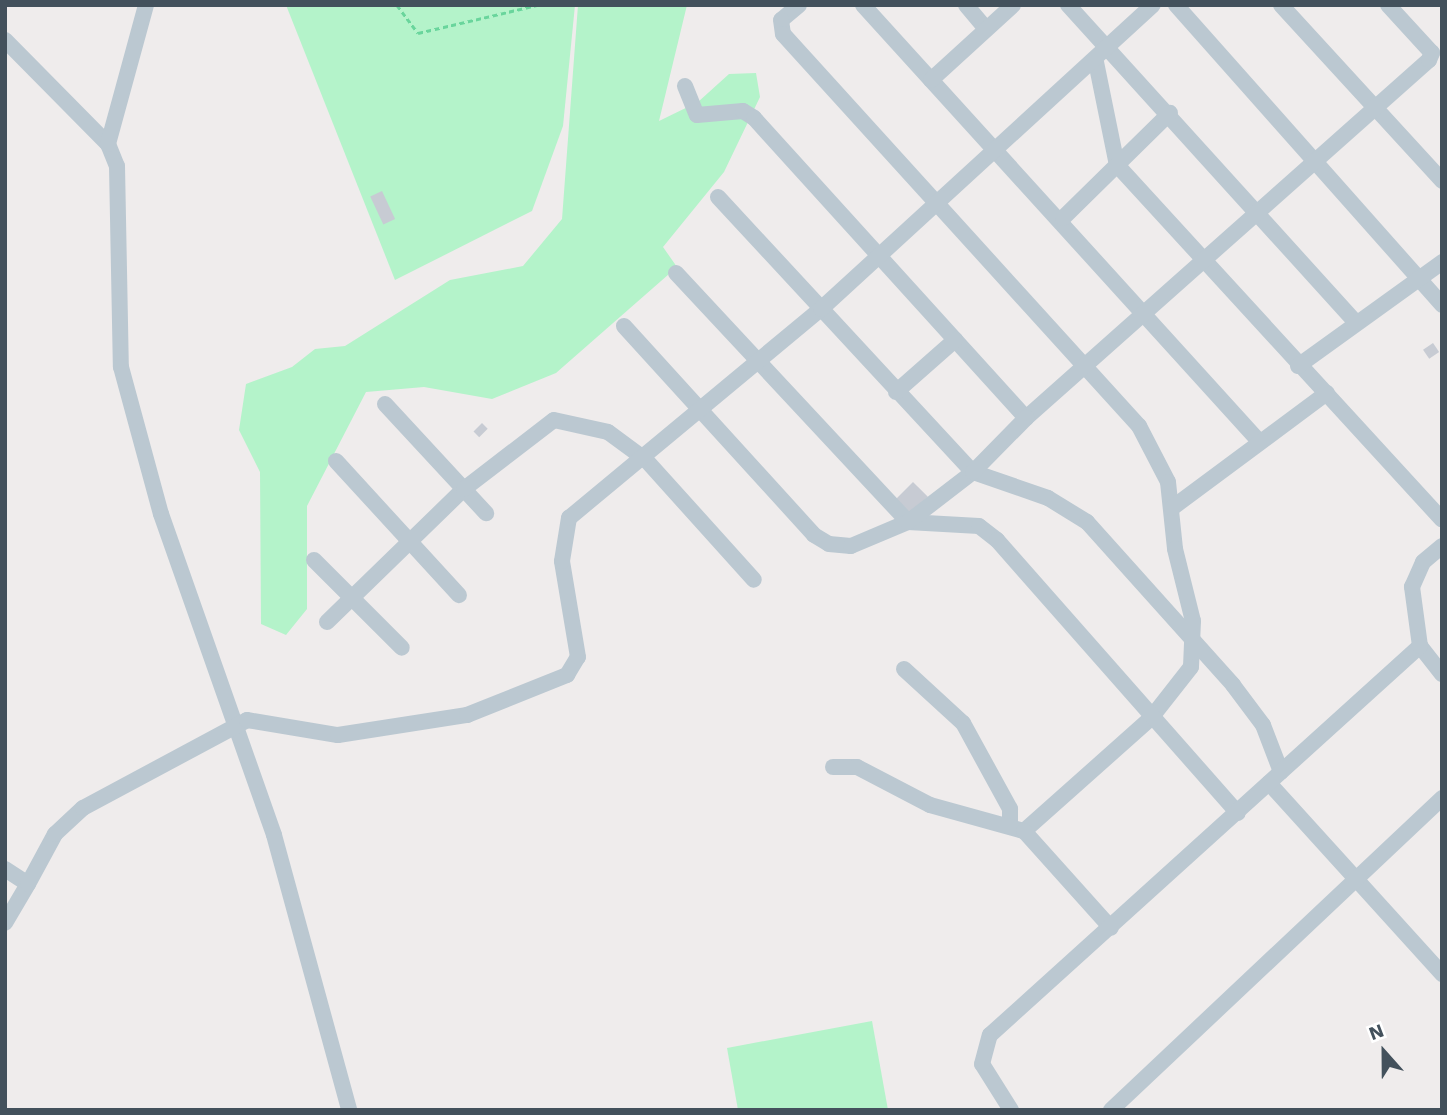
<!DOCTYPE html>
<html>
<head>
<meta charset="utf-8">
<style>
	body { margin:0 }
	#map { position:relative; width:1447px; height:1115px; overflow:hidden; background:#efecec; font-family:"Work Sans",sans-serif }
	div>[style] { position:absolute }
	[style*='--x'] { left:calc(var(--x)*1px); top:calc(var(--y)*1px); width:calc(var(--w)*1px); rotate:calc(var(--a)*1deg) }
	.green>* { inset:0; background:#b4f3ca }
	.building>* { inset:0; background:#c7cbd3; transform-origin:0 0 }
	.path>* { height:2.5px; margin-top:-1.25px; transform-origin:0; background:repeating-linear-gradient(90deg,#69d59c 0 5px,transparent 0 8.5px) }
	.minor>* { height:16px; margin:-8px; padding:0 8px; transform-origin:8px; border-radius:8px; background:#bbc8d1 }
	span { translate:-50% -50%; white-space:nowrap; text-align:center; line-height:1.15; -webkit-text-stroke:7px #fff; paint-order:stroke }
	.frame { position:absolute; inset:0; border:7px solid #43515c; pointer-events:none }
	.north { position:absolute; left:1349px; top:1017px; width:70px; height:70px; -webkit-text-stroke:5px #fff; paint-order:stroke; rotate:339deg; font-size:19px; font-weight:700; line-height:28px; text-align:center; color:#43515c }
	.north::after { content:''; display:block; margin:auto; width:24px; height:32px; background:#43515c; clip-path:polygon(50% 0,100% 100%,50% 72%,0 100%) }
</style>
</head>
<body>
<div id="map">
	<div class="green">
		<div style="clip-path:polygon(286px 5px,575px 5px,563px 126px,532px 211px,395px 280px)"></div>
		<div style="clip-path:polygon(578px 5px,687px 5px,659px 121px,698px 102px,729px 74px,756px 73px,760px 97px,724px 172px,663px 247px,677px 267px,556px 373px,492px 399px,424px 387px,366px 392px,307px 506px,307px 609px,286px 635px,261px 624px,260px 472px,239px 430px,246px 384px,292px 367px,315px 349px,345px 346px,450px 280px,523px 266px,562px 219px)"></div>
		<div style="clip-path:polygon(872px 1021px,888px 1110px,738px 1110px,727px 1048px)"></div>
	</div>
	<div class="building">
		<div style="left:382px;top:191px;width:31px;height:13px;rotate:65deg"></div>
		<div style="left:1433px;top:343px;width:11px;height:12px;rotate:56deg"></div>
		<div style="left:482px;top:423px;width:8px;height:12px;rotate:45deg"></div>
		<div style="left:913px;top:482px;width:21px;height:29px;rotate:45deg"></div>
	</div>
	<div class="path">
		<div style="--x:397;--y:5;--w:35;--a:53"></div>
		<div style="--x:418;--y:33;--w:122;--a:-13.2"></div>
	</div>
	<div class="minor">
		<div style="--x:799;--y:5;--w:23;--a:140"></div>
		<div style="--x:781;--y:20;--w:14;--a:82"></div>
		<div style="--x:783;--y:34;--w:530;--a:47.76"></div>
		<div style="--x:1139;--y:426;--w:63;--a:62.6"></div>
		<div style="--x:1168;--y:482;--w:67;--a:84"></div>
		<div style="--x:1175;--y:549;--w:74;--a:76"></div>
		<div style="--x:1193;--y:621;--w:46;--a:92.5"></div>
		<div style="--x:1191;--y:667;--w:65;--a:128.1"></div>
		<div style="--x:1151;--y:718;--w:170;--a:138.3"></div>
		<div style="--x:863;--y:5;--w:586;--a:47.77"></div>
		<div style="--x:966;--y:5;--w:31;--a:50"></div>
		<div style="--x:1068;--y:5;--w:427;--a:47.8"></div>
		<div style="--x:1176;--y:5;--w:401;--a:48.4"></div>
		<div style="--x:1281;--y:5;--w:239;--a:47.5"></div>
		<div style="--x:5;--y:40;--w:146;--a:45.3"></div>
		<div style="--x:108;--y:144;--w:24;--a:68"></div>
		<div style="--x:117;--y:166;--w:201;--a:88.9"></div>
		<div style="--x:121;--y:367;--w:152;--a:74.8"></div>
		<div style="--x:161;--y:514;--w:340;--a:70.6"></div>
		<div style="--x:274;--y:835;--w:285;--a:74.7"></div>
		<div style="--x:1096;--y:62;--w:105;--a:78.5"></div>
		<div style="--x:1117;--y:165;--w:481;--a:47.5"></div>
		<div style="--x:931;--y:80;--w:111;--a:-42.4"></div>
		<div style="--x:685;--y:86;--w:31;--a:68"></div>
		<div style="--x:697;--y:115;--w:46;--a:-5"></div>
		<div style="--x:743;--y:111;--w:13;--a:32"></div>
		<div style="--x:754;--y:118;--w:405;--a:47.8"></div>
		<div style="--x:1026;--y:418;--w:539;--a:-41.62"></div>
		<div style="--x:1429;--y:60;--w:8;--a:-67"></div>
		<div style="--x:1432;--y:53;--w:65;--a:-132.5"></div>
		<div style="--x:108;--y:144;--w:144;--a:-74.7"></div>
		<div style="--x:718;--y:197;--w:375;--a:47.2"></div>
		<div style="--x:973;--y:472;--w:79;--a:19.1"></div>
		<div style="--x:1048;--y:498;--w:46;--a:31.6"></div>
		<div style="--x:1087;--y:522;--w:219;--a:48.1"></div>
		<div style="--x:1233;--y:685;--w:50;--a:53.1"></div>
		<div style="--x:1263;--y:725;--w:50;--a:69"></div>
		<div style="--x:1063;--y:218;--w:150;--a:-44.5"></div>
		<div style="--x:676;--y:273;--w:340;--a:47"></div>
		<div style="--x:908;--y:522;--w:71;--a:3.2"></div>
		<div style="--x:979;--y:526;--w:23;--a:38"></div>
		<div style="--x:997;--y:540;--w:364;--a:48.6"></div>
		<div style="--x:624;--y:326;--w:282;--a:47.7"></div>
		<div style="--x:814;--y:535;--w:17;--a:31"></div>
		<div style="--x:829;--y:544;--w:22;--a:5"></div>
		<div style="--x:851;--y:546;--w:62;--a:-22.8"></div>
		<div style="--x:908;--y:522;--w:82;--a:-37.6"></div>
		<div style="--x:973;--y:472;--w:76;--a:-45.5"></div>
		<div style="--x:1298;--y:366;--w:178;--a:-35.8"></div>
		<div style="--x:896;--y:392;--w:79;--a:-41.4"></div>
		<div style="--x:385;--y:404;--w:149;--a:47.2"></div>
		<div style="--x:336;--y:461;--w:182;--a:47.5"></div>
		<div style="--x:1172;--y:508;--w:193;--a:-36.6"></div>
		<div style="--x:314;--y:560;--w:124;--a:45"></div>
		<div style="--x:327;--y:622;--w:191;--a:-44.2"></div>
		<div style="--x:464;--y:489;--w:113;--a:-37.5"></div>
		<div style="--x:554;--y:420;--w:55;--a:12.5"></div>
		<div style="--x:608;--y:432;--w:47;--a:36.4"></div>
		<div style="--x:646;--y:460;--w:161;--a:48"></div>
		<div style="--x:1420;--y:646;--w:36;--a:52"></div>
		<div style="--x:904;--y:669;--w:80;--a:42.5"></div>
		<div style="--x:963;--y:723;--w:98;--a:61.3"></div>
		<div style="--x:1010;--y:809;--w:14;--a:90"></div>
		<div style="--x:833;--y:767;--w:24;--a:0"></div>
		<div style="--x:857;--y:767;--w:82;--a:27.5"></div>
		<div style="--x:930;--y:805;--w:98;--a:15.5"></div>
		<div style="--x:1024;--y:831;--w:130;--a:48.1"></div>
		<div style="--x:1269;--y:783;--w:258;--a:47.8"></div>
		<div style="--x:5;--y:869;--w:27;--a:33"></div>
		<div style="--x:28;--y:884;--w:45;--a:120.5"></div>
		<div style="--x:28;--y:884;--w:57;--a:-61.6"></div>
		<div style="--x:55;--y:834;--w:38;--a:-43"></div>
		<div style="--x:83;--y:808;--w:186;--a:-28.2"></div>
		<div style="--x:247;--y:720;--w:92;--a:9.4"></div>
		<div style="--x:338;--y:735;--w:131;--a:-8.8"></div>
		<div style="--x:467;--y:715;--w:108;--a:-21.8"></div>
		<div style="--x:567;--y:675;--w:21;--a:-59"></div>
		<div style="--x:578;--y:657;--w:97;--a:-99.5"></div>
		<div style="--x:562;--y:561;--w:44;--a:-80.8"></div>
		<div style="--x:569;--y:518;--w:327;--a:-39.7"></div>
		<div style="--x:821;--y:309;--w:450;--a:-42.5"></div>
		<div style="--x:1011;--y:1110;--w:54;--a:-122.2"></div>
		<div style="--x:982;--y:1064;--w:30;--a:-75"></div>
		<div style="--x:990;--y:1035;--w:580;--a:-42.13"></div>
		<div style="--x:1420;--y:646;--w:60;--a:-97.7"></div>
		<div style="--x:1412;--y:587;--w:27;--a:-66"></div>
		<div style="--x:1423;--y:562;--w:25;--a:-40"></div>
		<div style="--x:1111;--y:1110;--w:455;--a:-43.3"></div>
	</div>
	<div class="frame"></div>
	<div class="north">N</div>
</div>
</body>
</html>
